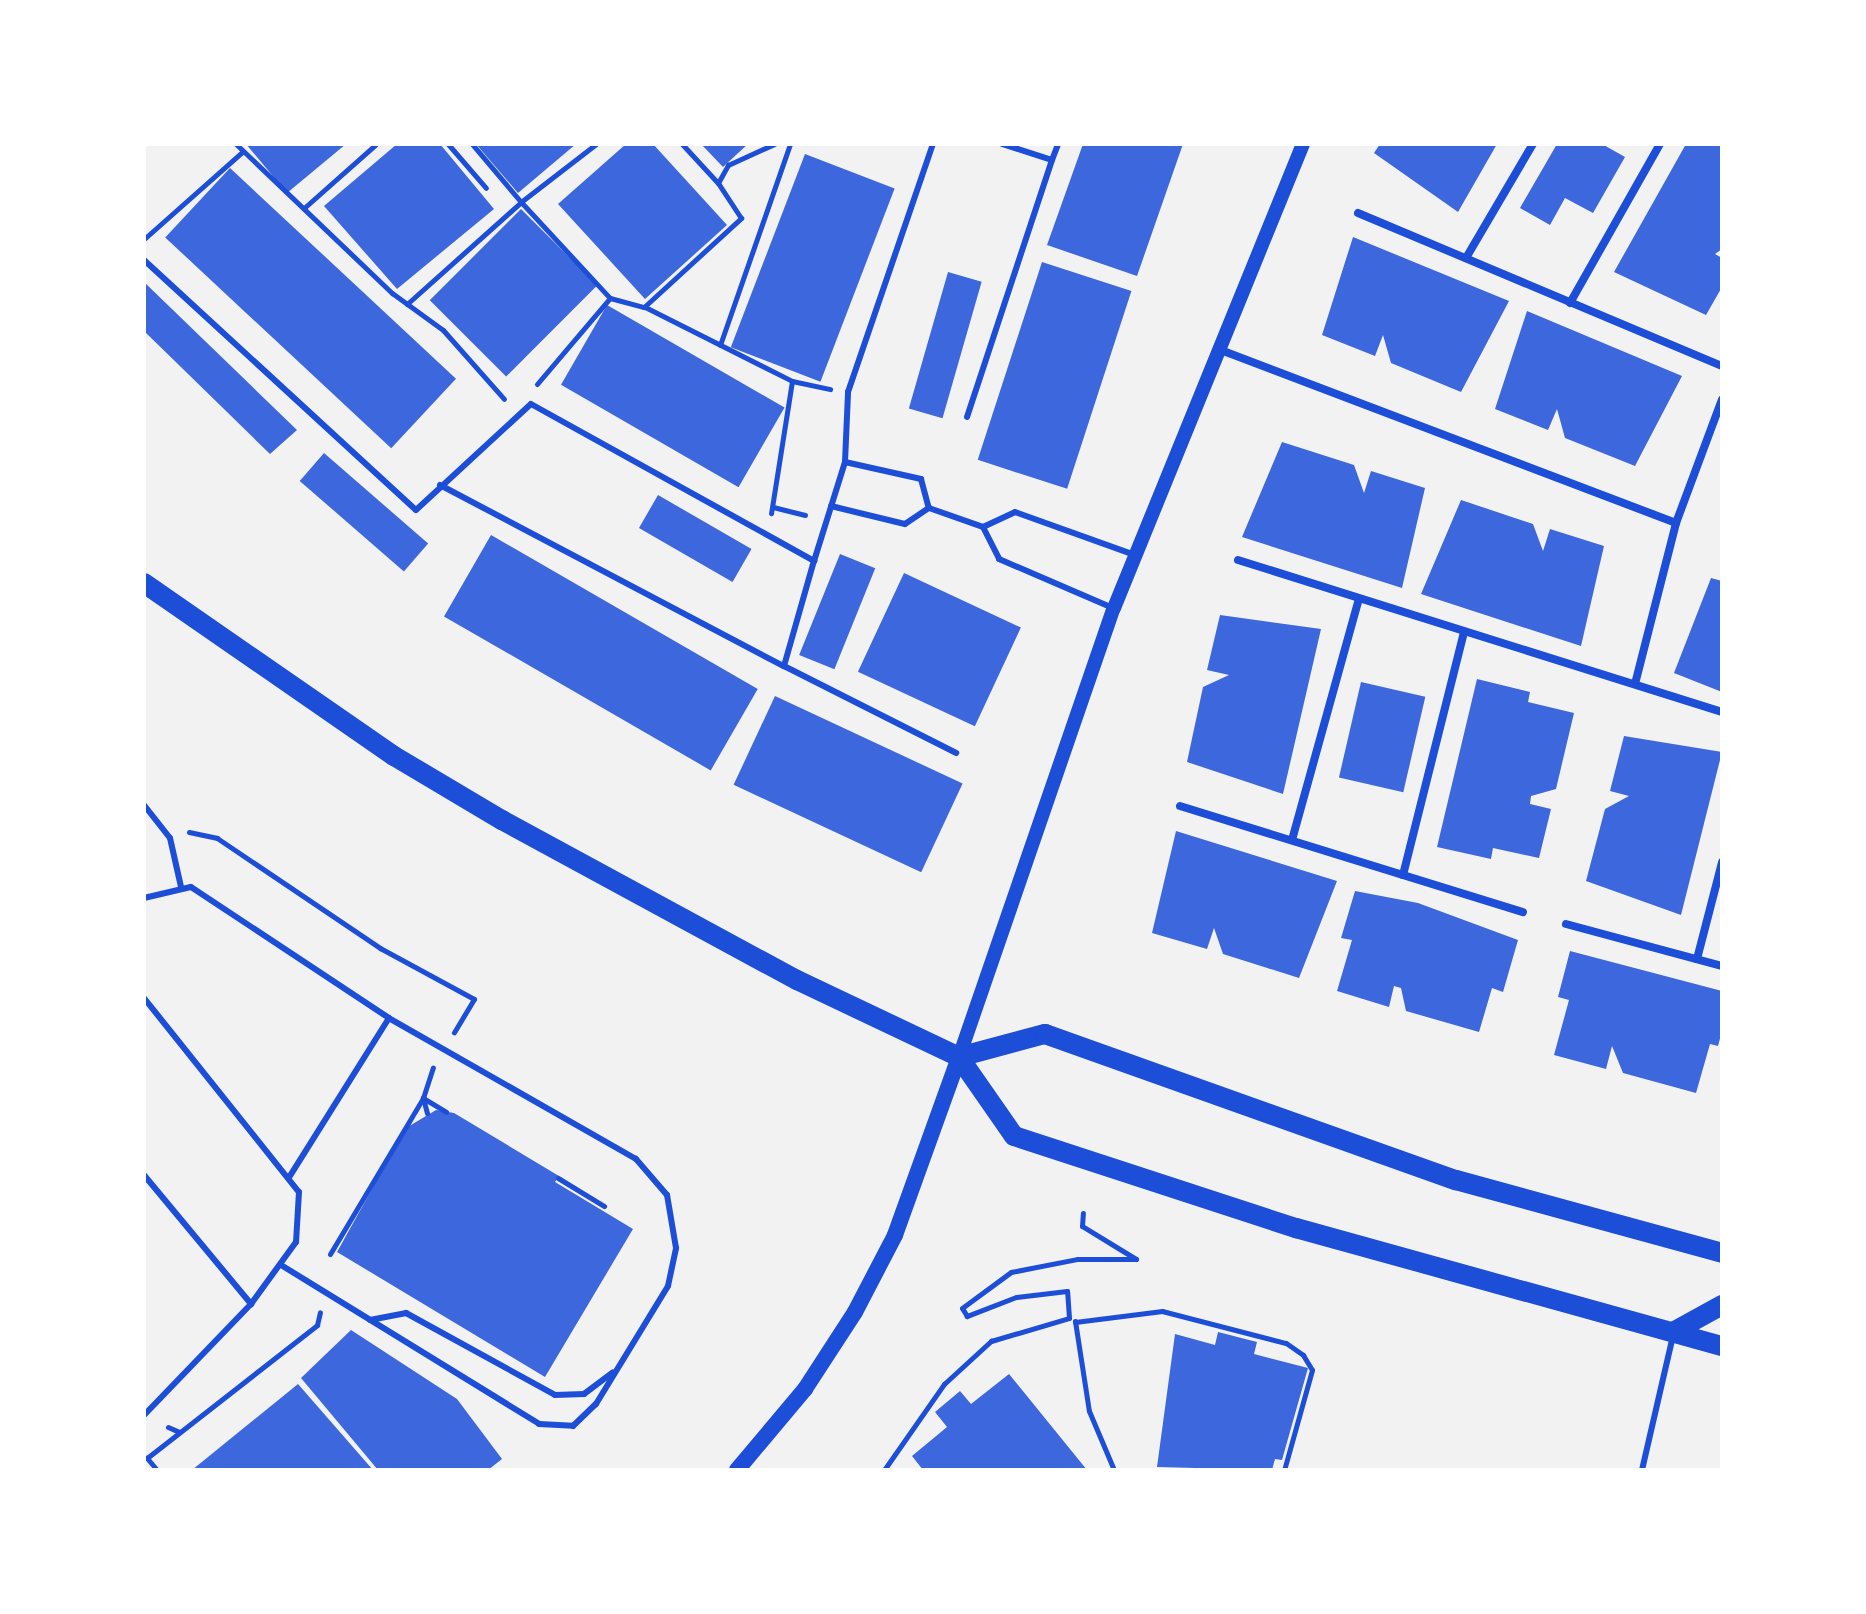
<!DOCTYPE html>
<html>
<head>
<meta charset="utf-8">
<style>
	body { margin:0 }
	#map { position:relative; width:1866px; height:1614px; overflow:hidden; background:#f2f2f2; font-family:"Varela Round",sans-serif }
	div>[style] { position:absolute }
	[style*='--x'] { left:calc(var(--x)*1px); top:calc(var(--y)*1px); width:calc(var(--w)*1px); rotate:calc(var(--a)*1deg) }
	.building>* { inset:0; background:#3d67dc; transform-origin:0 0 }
	.path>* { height:5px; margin:-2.5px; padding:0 2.5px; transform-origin:2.5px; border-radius:2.5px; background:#1d4ed8 }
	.service>* { height:6px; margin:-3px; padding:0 3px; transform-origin:3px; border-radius:3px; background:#1d4ed8 }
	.minor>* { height:8px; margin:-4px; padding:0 4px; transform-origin:4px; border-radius:4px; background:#1d4ed8 }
	.tertiary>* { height:14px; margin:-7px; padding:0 7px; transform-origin:7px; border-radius:7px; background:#1d4ed8 }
	.secondary>* { height:16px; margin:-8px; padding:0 8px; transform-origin:8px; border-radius:8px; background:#1d4ed8 }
	.primary>* { height:20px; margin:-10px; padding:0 10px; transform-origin:10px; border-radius:10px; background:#1d4ed8 }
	span { translate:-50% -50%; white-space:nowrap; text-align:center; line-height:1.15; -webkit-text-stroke:6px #fff; paint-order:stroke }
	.frame { position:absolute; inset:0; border:146px solid #fff; pointer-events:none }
</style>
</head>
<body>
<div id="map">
	<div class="building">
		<div style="clip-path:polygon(246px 144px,346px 144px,287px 193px)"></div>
		<div style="clip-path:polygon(397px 144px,440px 144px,494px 209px,397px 289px,324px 206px)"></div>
		<div style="clip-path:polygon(476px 144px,576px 144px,518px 193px)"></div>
		<div style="clip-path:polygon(626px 144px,653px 144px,727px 225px,645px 299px,558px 204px)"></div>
		<div style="clip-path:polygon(701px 144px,748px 144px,723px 167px)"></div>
		<div style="clip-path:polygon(1083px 144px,1183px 144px,1137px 276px,1047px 245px)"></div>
		<div style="clip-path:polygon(1380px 144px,1497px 144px,1458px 212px,1374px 153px)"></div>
		<div style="clip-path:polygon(1557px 144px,1602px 144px,1625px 157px,1593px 213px,1565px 198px,1550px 225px,1520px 208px)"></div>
		<div style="clip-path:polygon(1686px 144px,1722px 144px,1722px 249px,1715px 254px,1722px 258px,1722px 287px,1706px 315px,1614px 272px)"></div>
		<div style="left:805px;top:154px;width:96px;height:207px;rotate:21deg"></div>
		<div style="left:230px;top:168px;width:309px;height:95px;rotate:43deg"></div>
		<div style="left:521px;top:209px;width:108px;height:129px;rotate:45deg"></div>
		<div style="clip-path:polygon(1353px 237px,1509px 301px,1461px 392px,1391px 363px,1383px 335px,1375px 356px,1322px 335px)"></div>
		<div style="left:1042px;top:262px;width:94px;height:208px;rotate:18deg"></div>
		<div style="left:948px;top:272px;width:35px;height:142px;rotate:16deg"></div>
		<div style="clip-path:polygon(144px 282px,297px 430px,270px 454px,144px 331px)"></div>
		<div style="left:607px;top:305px;width:205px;height:92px;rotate:30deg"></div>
		<div style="clip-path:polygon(1527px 311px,1682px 376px,1635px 466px,1565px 438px,1557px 409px,1548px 430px,1495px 409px)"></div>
		<div style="clip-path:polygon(1282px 442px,1354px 465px,1364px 493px,1371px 471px,1425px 488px,1402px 588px,1242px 537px)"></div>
		<div style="left:324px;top:453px;width:138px;height:37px;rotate:41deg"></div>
		<div style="left:658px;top:495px;width:108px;height:38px;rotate:30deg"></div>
		<div style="clip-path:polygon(1461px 500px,1533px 524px,1543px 551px,1550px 529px,1604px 546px,1581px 646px,1421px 594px)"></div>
		<div style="left:491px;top:535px;width:308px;height:94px;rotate:30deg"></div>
		<div style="left:840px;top:554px;width:38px;height:109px;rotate:22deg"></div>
		<div style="left:904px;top:573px;width:129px;height:109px;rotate:25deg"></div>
		<div style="clip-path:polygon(1711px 578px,1722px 581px,1722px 692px,1674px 673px)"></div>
		<div style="clip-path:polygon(1220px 615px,1321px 629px,1283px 794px,1187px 762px,1203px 687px,1229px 675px,1207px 670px)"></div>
		<div style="clip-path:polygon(1477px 679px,1530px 692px,1528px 702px,1574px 713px,1556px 789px,1531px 796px,1530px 804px,1551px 809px,1539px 858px,1493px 848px,1491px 859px,1437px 847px)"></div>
		<div style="left:1361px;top:682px;width:66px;height:98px;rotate:13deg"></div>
		<div style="left:775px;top:696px;width:207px;height:98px;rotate:25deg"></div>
		<div style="clip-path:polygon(1624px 736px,1722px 752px,1681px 915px,1586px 881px,1605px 809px,1629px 796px,1610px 791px)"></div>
		<div style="clip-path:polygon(1176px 831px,1337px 881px,1299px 978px,1223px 954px,1214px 928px,1207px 949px,1152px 933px)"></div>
		<div style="clip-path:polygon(1355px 891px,1418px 903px,1518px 940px,1503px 992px,1492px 988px,1479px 1032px,1406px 1011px,1401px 988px,1394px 986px,1389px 1007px,1337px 991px,1352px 940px,1341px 938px)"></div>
		<div style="clip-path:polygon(1570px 951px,1722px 991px,1722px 1031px,1718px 1046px,1710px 1044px,1696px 1093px,1623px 1073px,1612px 1046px,1606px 1069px,1554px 1055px,1569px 1000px,1558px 997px)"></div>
		<div style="clip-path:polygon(436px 1110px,454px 1113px,559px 1176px,555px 1182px,633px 1229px,545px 1377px,337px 1252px,406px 1128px)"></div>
		<div style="clip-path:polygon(351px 1330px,457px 1399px,502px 1459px,488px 1470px,378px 1470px,301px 1378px)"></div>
		<div style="clip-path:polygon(1218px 1332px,1257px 1342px,1254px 1354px,1308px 1368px,1282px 1460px,1275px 1459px,1272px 1470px,1157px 1467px,1175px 1334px,1215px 1345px)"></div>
		<div style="clip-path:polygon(1009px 1374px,1087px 1470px,923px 1470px,912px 1456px,947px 1427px,935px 1412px,960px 1391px,971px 1404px)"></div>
		<div style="clip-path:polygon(298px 1384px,373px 1470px,192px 1470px)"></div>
	</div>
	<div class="path">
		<div style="--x:236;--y:144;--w:216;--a:43.7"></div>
		<div style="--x:392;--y:293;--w:63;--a:36"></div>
		<div style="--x:443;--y:330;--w:92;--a:48.5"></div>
		<div style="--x:448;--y:144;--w:58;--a:49.2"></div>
		<div style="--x:596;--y:144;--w:95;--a:142.3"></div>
		<div style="--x:521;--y:202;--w:131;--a:47.2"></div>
		<div style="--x:682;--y:144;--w:53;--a:47.3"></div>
		<div style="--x:304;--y:208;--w:96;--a:-41.6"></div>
		<div style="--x:144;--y:239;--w:131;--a:-41.6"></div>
		<div style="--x:407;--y:304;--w:153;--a:-41.8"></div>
		<div style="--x:521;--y:202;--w:76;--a:-130.2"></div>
		<div style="--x:645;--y:307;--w:165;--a:26.7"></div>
		<div style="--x:792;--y:381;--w:134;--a:99"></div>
		<div style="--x:720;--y:345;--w:213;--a:-70.8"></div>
		<div style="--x:792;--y:381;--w:39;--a:12"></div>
		<div style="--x:537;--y:384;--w:113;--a:-49.7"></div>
		<div style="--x:610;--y:298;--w:35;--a:15"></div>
		<div style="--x:644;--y:307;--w:132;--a:-42.5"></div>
		<div style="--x:741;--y:218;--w:42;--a:-123.3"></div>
		<div style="--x:718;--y:183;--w:21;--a:-61"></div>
		<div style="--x:728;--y:165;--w:51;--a:-24.5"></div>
		<div style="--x:773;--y:507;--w:33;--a:14"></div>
		<div style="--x:189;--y:832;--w:29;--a:12"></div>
		<div style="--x:217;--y:838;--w:197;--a:34"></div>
		<div style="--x:380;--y:948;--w:107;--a:28.5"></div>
		<div style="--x:474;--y:999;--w:39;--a:121"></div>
		<div style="--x:427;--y:1113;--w:16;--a:-105"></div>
		<div style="--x:423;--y:1098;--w:32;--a:-72"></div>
		<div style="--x:558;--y:1178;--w:54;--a:31.3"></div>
		<div style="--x:330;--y:1254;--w:182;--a:-59.2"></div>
		<div style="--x:423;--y:1098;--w:27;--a:31"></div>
		<div style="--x:1075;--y:1321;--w:91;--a:81.2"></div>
		<div style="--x:1089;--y:1411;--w:64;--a:67"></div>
		<div style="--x:1075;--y:1322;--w:88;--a:-7.2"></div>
		<div style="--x:1162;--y:1311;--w:128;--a:14.5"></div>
		<div style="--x:1286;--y:1343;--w:21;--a:35"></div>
		<div style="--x:1303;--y:1355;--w:17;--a:59"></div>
		<div style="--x:1312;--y:1370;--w:104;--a:105.6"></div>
		<div style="--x:168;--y:1427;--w:12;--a:24"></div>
		<div style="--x:157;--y:1470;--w:16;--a:-130"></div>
		<div style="--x:147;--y:1458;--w:216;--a:-38"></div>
		<div style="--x:317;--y:1325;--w:13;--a:-77"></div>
		<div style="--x:884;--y:1470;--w:105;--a:-55.1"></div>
		<div style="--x:944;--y:1384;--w:64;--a:-42.5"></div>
		<div style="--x:991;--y:1341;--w:81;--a:-16.4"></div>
		<div style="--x:1069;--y:1318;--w:27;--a:-94"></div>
		<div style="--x:1067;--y:1291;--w:51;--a:173.3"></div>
		<div style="--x:1016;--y:1297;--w:53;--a:158.8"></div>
		<div style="--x:967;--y:1316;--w:9;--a:-122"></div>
		<div style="--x:962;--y:1308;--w:61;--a:-36.3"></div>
		<div style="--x:1011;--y:1272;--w:67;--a:-11.1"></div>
		<div style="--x:1077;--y:1259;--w:59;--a:0"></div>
		<div style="--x:1136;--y:1259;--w:63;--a:-148.6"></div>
		<div style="--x:1082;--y:1226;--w:13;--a:-86"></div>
	</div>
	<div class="service">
		<div style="--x:1002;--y:144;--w:52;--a:17.7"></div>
		<div style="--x:1052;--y:160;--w:17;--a:-69"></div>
		<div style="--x:144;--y:260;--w:369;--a:42.6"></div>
		<div style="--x:416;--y:510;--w:156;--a:-42.7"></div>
		<div style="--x:531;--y:404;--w:324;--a:29"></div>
		<div style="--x:814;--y:561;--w:104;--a:-72.6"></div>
		<div style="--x:845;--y:462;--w:70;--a:-87.5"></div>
		<div style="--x:848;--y:392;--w:262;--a:-71.1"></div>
		<div style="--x:967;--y:417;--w:271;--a:-71.7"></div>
		<div style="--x:845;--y:462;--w:78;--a:12.6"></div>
		<div style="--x:921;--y:479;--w:30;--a:75"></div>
		<div style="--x:440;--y:485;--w:389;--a:27.8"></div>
		<div style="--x:784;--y:666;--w:109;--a:-74.1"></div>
		<div style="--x:831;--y:506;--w:76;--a:13.7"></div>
		<div style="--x:905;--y:524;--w:29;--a:-34"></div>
		<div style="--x:929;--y:508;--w:57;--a:19.4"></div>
		<div style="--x:983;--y:527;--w:36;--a:63"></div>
		<div style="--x:999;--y:559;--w:124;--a:23.3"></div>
		<div style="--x:983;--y:527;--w:35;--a:-25"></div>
		<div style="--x:1015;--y:512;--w:127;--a:19.7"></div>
		<div style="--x:784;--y:666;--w:193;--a:26.8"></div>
		<div style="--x:144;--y:805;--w:42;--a:51.8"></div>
		<div style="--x:170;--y:838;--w:50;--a:77.3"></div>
		<div style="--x:144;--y:898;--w:48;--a:-13.2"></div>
		<div style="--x:191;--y:887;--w:237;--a:33.5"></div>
		<div style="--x:389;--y:1018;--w:186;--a:122.1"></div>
		<div style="--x:144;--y:998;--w:248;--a:51.4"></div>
		<div style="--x:299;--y:1192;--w:50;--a:93.4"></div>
		<div style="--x:296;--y:1242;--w:77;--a:126"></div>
		<div style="--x:144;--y:1175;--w:168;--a:50.3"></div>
		<div style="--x:251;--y:1304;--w:154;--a:133.9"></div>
		<div style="--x:281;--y:1265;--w:303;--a:31.6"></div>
		<div style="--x:539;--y:1424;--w:34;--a:3"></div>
		<div style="--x:573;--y:1426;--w:32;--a:-44"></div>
		<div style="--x:596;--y:1404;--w:138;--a:-58.6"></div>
		<div style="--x:668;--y:1286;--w:39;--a:-78"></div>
		<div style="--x:676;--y:1248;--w:54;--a:-99.6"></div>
		<div style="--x:667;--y:1195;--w:48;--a:-130.7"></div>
		<div style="--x:636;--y:1159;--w:284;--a:-150.3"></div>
		<div style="--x:370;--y:1320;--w:37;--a:-11"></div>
		<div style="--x:406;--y:1313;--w:170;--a:28.8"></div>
		<div style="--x:555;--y:1395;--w:29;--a:-2"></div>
		<div style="--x:584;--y:1394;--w:36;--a:-37"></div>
		<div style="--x:1642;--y:1470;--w:138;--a:-77"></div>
	</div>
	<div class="minor">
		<div style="--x:1358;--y:213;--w:395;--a:22.8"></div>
		<div style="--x:1466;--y:258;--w:132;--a:-59.6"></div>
		<div style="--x:1570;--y:303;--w:183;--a:-60.5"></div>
		<div style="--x:1218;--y:349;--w:490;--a:20.8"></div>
		<div style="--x:1238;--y:560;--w:507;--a:17.43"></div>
		<div style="--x:1635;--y:684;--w:166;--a:-75.7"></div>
		<div style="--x:1676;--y:523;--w:132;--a:-69.6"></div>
		<div style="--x:1180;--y:806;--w:359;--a:17.2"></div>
		<div style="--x:1292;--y:840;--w:247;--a:-74.5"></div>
		<div style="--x:1403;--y:875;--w:250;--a:-75.9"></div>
		<div style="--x:1566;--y:924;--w:162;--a:15.1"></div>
		<div style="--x:1697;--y:959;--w:100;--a:-75.5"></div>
	</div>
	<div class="tertiary">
		<div style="--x:959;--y:1057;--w:475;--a:-71"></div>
		<div style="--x:1114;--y:608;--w:501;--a:-67.84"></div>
	</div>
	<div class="secondary">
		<div style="--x:737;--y:1470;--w:106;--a:-50"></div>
		<div style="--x:805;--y:1389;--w:92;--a:-57"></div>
		<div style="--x:855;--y:1312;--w:87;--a:-62.5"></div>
		<div style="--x:895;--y:1235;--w:189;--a:-70.2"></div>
	</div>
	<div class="primary">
		<div style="--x:144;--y:583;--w:304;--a:34.7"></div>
		<div style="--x:394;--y:756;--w:126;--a:30.7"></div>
		<div style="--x:502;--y:820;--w:336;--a:28.5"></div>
		<div style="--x:797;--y:980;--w:179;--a:25.4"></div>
		<div style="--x:959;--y:1057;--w:96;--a:55.2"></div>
		<div style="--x:1014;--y:1136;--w:297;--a:18.1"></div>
		<div style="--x:1296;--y:1228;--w:442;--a:15.5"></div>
		<div style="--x:959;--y:1057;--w:89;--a:-15"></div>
		<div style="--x:1045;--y:1034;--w:436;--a:19.6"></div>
		<div style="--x:1456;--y:1180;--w:276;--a:15.3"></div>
		<div style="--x:1673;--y:1332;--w:56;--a:-28.9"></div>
	</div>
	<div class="frame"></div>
</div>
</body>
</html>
